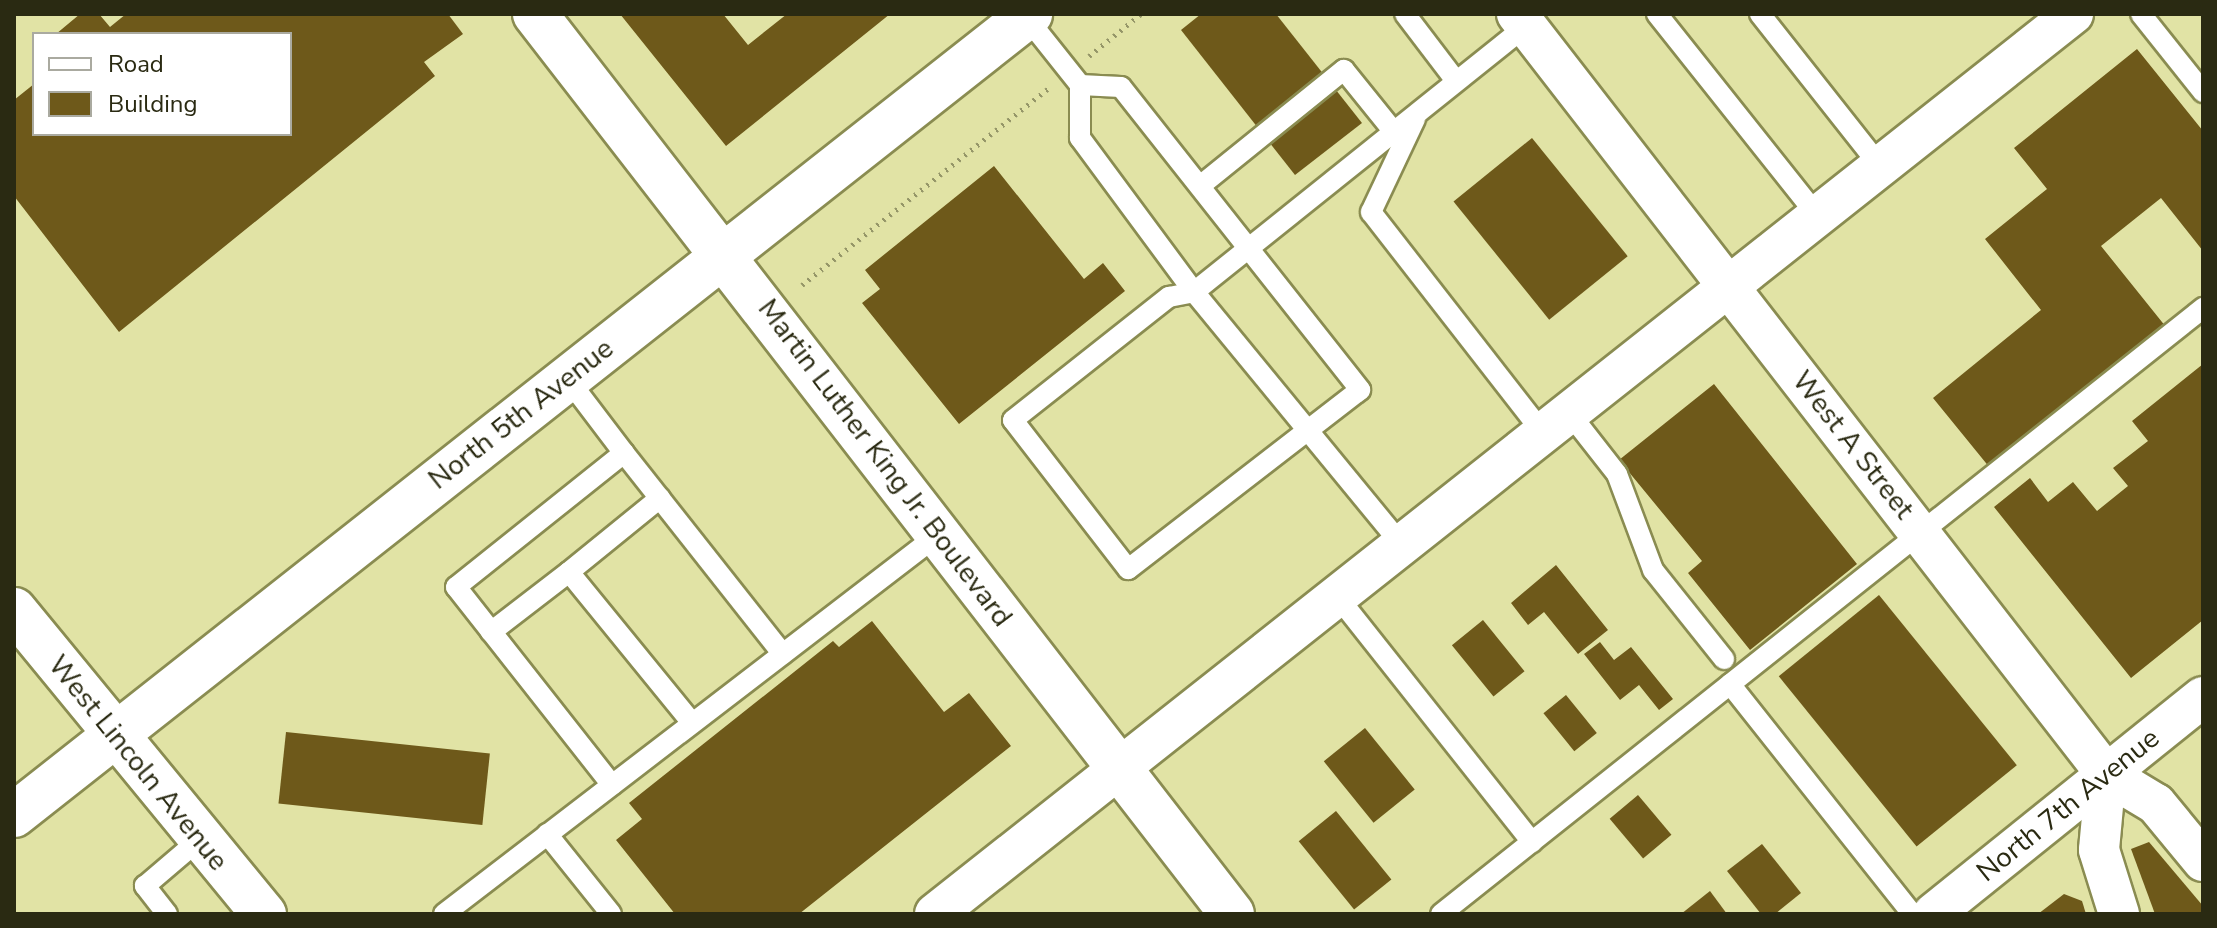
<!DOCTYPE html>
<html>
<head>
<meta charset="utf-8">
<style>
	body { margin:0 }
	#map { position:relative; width:2217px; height:928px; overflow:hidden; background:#e1e3a5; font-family:"Nunito Sans",sans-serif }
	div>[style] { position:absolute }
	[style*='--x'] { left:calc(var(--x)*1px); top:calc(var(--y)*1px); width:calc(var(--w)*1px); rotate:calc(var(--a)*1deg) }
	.building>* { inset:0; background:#6e591a; transform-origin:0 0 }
	.path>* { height:5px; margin-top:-2.5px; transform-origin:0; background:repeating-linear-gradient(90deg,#959668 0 2px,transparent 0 8px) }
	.roads { filter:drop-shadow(2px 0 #8a8c51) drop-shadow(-2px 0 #8a8c51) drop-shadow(0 2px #8a8c51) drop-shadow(0 -2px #8a8c51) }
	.service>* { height:20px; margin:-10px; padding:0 10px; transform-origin:10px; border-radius:10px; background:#fff }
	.minor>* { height:40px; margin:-20px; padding:0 20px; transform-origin:20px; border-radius:20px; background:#fff }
	.tertiary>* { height:44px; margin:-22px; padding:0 22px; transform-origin:22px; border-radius:22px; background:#fff }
	.secondary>* { height:44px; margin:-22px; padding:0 22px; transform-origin:22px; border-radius:22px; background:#fff }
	span { translate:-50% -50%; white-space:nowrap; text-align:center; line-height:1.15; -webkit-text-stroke:8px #fff; paint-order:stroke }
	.street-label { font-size:28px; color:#2a2a12 }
	.frame { position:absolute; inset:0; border:16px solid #2a2a12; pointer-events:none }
	.legend { position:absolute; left:32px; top:32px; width:260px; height:104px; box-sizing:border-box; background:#fff; border:2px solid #aaaaa0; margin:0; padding:10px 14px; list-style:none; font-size:24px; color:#2a2a12 }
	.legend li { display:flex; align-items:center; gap:16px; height:40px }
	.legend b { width:40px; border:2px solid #aaaaa0 }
</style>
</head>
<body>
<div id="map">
	<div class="building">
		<div style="clip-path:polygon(80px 14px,99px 14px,110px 27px,126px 14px,448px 14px,463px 34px,424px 62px,435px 76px,119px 332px,14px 196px,14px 100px,34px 84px,34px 134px,290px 134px,290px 34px,56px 34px)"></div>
		<div style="clip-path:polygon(620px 14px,723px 14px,748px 45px,787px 14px,890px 14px,726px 146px)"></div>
		<div style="clip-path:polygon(1201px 14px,1276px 14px,1362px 123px,1295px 175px,1181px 30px)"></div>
		<div style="clip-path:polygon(2137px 49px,2203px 131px,2203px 251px,2161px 198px,2101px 246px,2166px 327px,1990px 468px,1933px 398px,2041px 310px,1985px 239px,2047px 189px,2014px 148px)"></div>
		<div style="left:1532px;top:138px;width:152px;height:101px;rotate:51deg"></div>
		<div style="clip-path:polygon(994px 166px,1084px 279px,1103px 263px,1125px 291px,959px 424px,862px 303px,880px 289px,865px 270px)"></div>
		<div style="clip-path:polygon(2203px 364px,2203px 620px,2131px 678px,1994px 507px,2030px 478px,2048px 502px,2073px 482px,2097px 511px,2128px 486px,2113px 468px,2148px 441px,2132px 421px)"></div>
		<div style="clip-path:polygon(1714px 384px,1857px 564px,1750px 650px,1688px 573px,1702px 561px,1619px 460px)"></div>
		<div style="clip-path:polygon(1556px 565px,1608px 630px,1578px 654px,1544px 612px,1528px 625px,1511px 603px)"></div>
		<div style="left:1879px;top:595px;width:219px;height:129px;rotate:51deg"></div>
		<div style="left:1483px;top:620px;width:66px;height:40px;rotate:51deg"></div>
		<div style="clip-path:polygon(872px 621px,944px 712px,969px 693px,1011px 746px,799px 914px,675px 914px,616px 840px,642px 819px,629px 803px,833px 641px,839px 647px)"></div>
		<div style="clip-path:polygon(1600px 642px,1614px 660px,1631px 647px,1673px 699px,1659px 710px,1639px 685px,1620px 700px,1584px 654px)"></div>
		<div style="left:1566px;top:695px;width:49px;height:29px;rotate:51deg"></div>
		<div style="left:1365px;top:728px;width:79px;height:53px;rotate:51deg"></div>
		<div style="left:286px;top:732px;width:205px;height:72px;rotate:6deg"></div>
		<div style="left:1638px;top:795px;width:52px;height:37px;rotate:50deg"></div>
		<div style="left:1336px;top:811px;width:88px;height:48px;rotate:51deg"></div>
		<div style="clip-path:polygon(2149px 842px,2203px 906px,2203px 914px,2155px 914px,2131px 849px)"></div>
		<div style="clip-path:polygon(1762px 844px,1801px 893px,1775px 914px,1761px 914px,1727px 871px)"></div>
		<div style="clip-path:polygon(1710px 891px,1727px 914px,1681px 914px)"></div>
		<div style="clip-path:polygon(2064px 894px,2082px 901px,2086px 914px,2038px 914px)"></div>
	</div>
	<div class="path">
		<div style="--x:1089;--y:56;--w:67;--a:-38.9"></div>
		<div style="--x:802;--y:285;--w:317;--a:-38.6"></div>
	</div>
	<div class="roads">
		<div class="service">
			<div style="--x:1405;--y:14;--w:84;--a:52.7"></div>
			<div style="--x:1657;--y:14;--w:260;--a:51.5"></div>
			<div style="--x:1760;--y:14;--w:195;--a:51.7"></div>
			<div style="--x:2141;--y:14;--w:100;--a:51.5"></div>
			<div style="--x:1026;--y:17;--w:87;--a:51.5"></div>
			<div style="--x:1080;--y:85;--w:41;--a:2.8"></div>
			<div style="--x:1121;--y:87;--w:386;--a:51.7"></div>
			<div style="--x:1360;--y:390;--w:293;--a:142.3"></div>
			<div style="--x:1128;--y:569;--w:188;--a:-127.7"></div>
			<div style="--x:1013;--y:420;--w:199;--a:-38.3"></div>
			<div style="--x:1169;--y:297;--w:25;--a:-11"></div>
			<div style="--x:1194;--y:292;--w:192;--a:-126.5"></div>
			<div style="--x:1080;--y:138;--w:53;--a:-90"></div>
			<div style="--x:1415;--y:119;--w:103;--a:115.3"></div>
			<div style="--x:1371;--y:212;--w:281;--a:52.1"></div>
			<div style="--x:1200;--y:186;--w:185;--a:-38.9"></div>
			<div style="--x:1344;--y:70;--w:80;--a:51.1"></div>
			<div style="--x:567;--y:378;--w:94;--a:52.8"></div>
			<div style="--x:1570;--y:414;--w:76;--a:51.9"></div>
			<div style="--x:1617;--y:474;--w:103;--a:69.4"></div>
			<div style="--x:1653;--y:570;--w:114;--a:51.4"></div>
			<div style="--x:660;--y:498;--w:117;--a:140.9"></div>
			<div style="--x:569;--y:572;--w:195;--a:50.8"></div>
			<div style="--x:1402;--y:545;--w:328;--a:-129.4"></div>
			<div style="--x:1194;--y:292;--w:433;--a:-38.7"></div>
			<div style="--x:1337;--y:596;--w:314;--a:51.6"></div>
			<div style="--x:491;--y:632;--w:98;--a:-37.6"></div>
			<div style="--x:1730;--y:684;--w:293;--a:51.6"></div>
			<div style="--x:612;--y:785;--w:252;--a:-128.2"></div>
			<div style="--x:456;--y:587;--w:215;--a:-38.6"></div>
			<div style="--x:624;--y:453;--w:256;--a:51.7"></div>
			<div style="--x:547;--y:834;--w:102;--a:51.3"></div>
			<div style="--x:167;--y:914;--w:36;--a:-128"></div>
			<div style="--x:145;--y:886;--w:72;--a:-40.5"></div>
			<div style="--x:444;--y:914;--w:624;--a:-37.51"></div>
			<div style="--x:1441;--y:914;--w:974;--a:-38.49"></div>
		</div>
		<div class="minor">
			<div style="--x:1517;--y:14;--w:962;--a:52.22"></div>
			<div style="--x:2106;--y:774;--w:58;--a:31"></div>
			<div style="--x:2156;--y:804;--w:74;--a:50.5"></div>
			<div style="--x:2106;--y:774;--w:76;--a:95.3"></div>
			<div style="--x:2099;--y:850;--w:67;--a:72.6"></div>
			<div style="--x:935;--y:914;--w:1451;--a:-38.34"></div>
			<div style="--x:1933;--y:914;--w:346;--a:-38.8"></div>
		</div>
		<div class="tertiary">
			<div style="--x:14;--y:610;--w:394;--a:50.6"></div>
		</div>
		<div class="secondary">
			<div style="--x:535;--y:14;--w:1138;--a:52.24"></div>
			<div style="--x:14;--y:815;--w:1294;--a:-38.25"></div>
		</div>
	</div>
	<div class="street-label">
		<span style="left:521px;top:414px;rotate:-38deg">North 5th Avenue</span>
		<span style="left:1853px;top:445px;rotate:52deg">West A Street</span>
		<span style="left:885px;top:463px;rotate:53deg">Martin Luther King Jr. Boulevard</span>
		<span style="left:138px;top:763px;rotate:51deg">West Lincoln Avenue</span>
		<span style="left:2068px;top:805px;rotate:-39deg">North 7th Avenue</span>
	</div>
	<div class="frame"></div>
	<ul class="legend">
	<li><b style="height:10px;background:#fff"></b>Road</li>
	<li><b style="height:22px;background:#6e591a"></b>Building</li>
	</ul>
</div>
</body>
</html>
